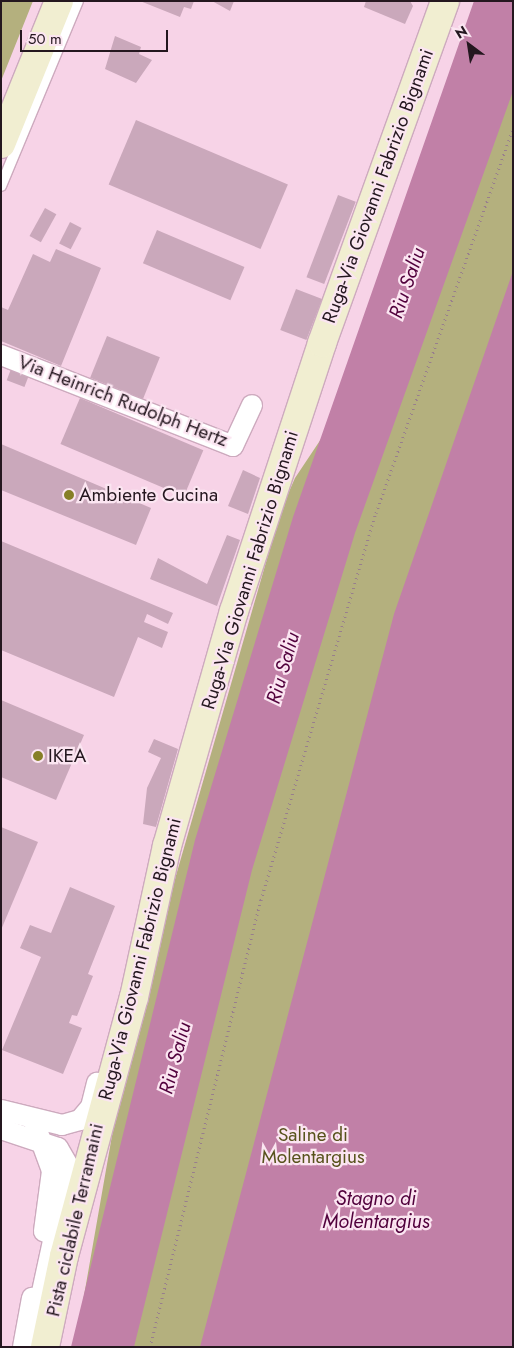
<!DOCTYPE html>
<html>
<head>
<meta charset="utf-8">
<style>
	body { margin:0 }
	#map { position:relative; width:514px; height:1348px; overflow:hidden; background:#f7d3e7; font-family:Jost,sans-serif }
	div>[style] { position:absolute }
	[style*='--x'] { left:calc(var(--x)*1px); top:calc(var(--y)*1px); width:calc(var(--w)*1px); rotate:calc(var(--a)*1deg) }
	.green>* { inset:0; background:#b4b07e }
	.water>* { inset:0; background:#c180a7 }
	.building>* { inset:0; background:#caa8bb; transform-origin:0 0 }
	.path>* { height:3px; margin-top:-1.5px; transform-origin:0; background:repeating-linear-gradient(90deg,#987e8d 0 1px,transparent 0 5px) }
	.roads { filter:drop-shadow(1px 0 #cdaabe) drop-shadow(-1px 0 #cdaabe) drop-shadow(0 1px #cdaabe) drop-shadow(0 -1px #cdaabe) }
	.service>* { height:10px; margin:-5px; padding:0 5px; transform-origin:5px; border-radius:5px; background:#fff }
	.minor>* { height:20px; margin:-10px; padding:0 10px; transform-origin:10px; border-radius:10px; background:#fff }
	.secondary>* { height:28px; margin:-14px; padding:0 14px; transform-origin:14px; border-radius:14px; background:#f1eed1 }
	.dots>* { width:14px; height:14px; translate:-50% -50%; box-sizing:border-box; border:2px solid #fbe5f1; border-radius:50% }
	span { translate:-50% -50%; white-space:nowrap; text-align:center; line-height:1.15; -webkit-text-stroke:4.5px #fbe5f1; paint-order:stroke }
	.street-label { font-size:19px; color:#24171f }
	.poi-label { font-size:19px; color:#24171f }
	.left { translate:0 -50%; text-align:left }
	.park-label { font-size:19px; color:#57521b }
	.water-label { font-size:20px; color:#51013c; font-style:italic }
	.frame { position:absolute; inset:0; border:2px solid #24171f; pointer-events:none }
	.north { position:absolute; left:444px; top:20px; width:50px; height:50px; -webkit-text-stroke:4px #fbe5f1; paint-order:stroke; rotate:329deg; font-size:14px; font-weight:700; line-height:20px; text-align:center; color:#24171f }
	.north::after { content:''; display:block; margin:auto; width:18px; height:22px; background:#24171f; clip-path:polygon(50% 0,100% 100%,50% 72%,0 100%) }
	.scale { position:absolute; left:20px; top:30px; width:148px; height:22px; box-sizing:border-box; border:2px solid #24171f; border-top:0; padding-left:6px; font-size:15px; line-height:18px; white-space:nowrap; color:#24171f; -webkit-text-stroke:4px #fbe5f1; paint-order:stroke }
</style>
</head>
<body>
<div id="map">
	<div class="green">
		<div style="clip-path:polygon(1px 1px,33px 1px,1px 81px)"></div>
		<div style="clip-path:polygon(513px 1px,513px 1347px,75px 1347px,117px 1107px,148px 973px,281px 510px,295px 478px,333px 421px)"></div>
	</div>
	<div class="water">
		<div style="clip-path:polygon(474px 1px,513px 1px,513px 91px,355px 533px,252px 870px,134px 1347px,71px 1347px,195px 840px,293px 517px)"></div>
		<div style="clip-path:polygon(513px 271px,513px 1347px,200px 1347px,394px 614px)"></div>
	</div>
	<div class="building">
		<div style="clip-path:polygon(140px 1px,194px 1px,191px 9px,184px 7px,180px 17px)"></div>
		<div style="clip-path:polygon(212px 1px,234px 1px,230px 11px)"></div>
		<div style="clip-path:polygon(366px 1px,410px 1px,413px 6px,405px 24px,364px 7px)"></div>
		<div style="clip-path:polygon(115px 36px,141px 47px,139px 54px,152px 60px,136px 83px,105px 69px)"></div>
		<div style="left:136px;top:120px;width:165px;height:70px;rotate:23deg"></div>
		<div style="left:338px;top:195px;width:19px;height:88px;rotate:21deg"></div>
		<div style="left:45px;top:208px;width:13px;height:32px;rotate:29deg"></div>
		<div style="left:70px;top:222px;width:13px;height:24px;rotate:27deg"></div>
		<div style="left:157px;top:230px;width:95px;height:36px;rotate:23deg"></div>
		<div style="clip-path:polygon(56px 249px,101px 268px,61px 366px,1px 341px,1px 307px,8px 310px,33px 254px,50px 262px)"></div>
		<div style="left:296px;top:289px;width:28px;height:44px;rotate:21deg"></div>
		<div style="left:107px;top:336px;width:57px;height:45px;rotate:22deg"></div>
		<div style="left:11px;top:369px;width:19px;height:12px;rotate:21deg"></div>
		<div style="left:80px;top:398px;width:134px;height:50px;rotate:23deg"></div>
		<div style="clip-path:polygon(1px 444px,151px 508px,136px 545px,1px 490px)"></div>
		<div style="clip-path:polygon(243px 470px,260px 478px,248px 514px,228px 506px)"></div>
		<div style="clip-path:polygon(227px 535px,240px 540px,217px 606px,150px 579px,158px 558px,207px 584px)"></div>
		<div style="clip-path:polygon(1px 541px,173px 613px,168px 624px,147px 614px,144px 622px,168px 632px,162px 648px,138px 637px,114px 697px,1px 650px)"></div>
		<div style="clip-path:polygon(1px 700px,84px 735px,56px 800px,1px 777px)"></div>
		<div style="clip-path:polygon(154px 739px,178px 749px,156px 827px,143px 824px,147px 788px,161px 758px,148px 752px)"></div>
		<div style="clip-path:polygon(1px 827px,38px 842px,1px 930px)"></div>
		<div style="clip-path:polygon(70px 887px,115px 906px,88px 974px,93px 976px,77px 1016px,72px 1015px,69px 1023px,82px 1028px,63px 1074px,2px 1050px,41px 957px,20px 948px,30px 925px,51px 933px)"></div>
	</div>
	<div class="path">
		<div style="--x:150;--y:1347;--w:461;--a:-76.1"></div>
		<div style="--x:261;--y:900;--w:404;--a:-73.5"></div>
		<div style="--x:376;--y:513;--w:409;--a:-70.4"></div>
	</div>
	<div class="roads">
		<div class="service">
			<div style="--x:1;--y:186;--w:200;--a:-67.4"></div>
		</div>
		<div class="minor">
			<div style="--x:1;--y:355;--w:249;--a:21.4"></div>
			<div style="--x:233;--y:446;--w:45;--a:-65.1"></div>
			<div style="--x:1;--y:1110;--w:63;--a:13.8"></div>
			<div style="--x:62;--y:1125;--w:19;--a:-16"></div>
			<div style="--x:80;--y:1120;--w:17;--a:-50"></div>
			<div style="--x:91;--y:1107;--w:25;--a:-76"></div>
			<div style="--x:33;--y:1119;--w:55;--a:69.9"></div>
			<div style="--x:52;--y:1171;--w:61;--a:97.6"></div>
			<div style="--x:1;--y:1129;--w:60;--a:18.4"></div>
			<div style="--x:58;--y:1148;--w:22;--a:60"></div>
			<div style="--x:69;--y:1167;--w:146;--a:102.2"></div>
			<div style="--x:38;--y:1310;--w:27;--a:82"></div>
			<div style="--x:23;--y:1347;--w:50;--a:-79.6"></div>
		</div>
		<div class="secondary">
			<div style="--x:1;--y:144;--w:154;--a:-67.9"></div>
			<div style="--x:45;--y:1347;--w:93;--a:-78.2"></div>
			<div style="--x:64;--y:1256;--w:268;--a:-74.9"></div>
			<div style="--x:134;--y:997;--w:155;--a:-77.7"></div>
			<div style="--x:167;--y:846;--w:244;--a:-74.1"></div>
			<div style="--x:234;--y:611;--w:282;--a:-71.8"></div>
			<div style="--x:322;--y:343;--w:363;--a:-70.2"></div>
		</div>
	</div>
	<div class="dots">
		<div style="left:69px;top:495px;background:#867f26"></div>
		<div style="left:38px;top:756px;background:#867f26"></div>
	</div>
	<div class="street-label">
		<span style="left:378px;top:186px;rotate:-70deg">Ruga-Via Giovanni Fabrizio Bignami</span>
		<span style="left:123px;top:401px;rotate:21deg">Via Heinrich Rudolph Hertz</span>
		<span style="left:250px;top:570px;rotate:-73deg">Ruga-Via Giovanni Fabrizio Bignami</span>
		<span style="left:140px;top:959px;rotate:-76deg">Ruga-Via Giovanni Fabrizio Bignami</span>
		<span style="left:75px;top:1220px;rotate:-77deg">Pista ciclabile Terramaini</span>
	</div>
	<div class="poi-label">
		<span class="left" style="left:79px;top:495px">Ambiente Cucina</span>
		<span class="left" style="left:48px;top:756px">IKEA</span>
	</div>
	<div class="park-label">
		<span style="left:313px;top:1146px">Saline di<br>Molentargius</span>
	</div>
	<div class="water-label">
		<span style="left:407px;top:283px;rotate:-71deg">Riu Saliu</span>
		<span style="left:283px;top:668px;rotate:-74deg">Riu Saliu</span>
		<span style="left:175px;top:1058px;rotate:-75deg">Riu Saliu</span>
		<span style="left:376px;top:1210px">Stagno di<br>Molentargius</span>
	</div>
	<div class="frame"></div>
	<div class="north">N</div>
	<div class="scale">50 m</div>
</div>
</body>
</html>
